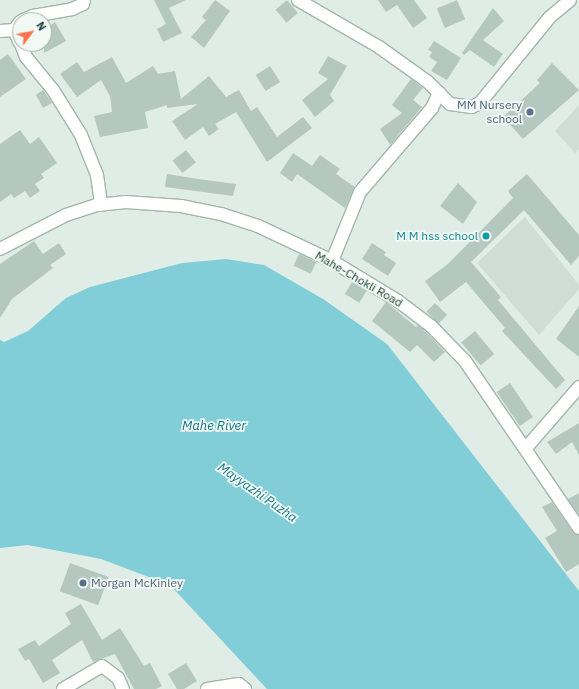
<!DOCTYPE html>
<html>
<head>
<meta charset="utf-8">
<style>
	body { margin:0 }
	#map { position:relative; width:579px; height:689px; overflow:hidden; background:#e0ede7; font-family:"IBM Plex Sans",sans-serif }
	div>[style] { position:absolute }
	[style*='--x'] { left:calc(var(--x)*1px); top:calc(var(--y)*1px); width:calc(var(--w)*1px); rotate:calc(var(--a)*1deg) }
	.built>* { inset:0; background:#ceddd6 }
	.water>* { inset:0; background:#81ced9 }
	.building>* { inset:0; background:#b5c8c0; transform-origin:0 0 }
	.roads { filter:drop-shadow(1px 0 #a2b6ae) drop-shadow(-1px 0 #a2b6ae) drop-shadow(0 1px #a2b6ae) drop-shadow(0 -1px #a2b6ae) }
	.street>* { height:12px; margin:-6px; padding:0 6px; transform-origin:6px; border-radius:6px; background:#fff }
	.secondary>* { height:12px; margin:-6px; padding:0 6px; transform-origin:6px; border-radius:6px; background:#fff }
	.dots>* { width:11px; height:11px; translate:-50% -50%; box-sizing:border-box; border:2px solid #f1f9f5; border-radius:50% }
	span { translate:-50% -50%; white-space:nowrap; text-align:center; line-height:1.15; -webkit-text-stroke:3.5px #f1f9f5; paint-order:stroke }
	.service-label { font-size:12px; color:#4e5e75 }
	.right { translate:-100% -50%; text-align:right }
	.left { translate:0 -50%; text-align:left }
	.culture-label { font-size:12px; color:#0d838f }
	.street-label { font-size:12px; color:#1f4036 }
	.water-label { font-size:13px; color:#117383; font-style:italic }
	.north { position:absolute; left:12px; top:12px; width:40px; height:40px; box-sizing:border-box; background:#f1f9f5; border:1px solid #9dafa9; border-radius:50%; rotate:58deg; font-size:11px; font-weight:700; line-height:16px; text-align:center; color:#1f4036 }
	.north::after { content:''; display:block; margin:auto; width:14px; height:18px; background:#ff734c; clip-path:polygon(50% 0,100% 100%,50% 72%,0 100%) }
</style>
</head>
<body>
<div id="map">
	<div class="built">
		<div style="clip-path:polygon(579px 105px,579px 149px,575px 153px,555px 131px)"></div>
		<div style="clip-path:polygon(525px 217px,579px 285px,579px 289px,539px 335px,477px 263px)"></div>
	</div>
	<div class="water">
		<div style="clip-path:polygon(226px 259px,264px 265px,323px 299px,387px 344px,579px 591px,579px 689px,267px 689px,170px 585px,101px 559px,28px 545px,0 548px,0 340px,4px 342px,28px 331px,66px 298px,90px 287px,182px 263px)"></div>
	</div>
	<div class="building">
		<div style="clip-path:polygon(154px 0,186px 0,169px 8px,182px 33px,163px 42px,157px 29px,166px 24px)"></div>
		<div style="clip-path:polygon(215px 0,230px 11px,204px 48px,191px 37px,206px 20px,202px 17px)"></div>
		<div style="left:287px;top:0;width:17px;height:15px;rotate:50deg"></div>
		<div style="clip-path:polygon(378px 0,414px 0,427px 18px,413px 28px,397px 5px,386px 12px)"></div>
		<div style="left:457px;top:0;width:21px;height:22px;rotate:67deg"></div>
		<div style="clip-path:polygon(493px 8px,504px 21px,483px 40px,503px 54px,494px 67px,470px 50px,464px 55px,462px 53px)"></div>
		<div style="clip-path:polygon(55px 22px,66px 41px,44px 53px,44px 29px)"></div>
		<div style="clip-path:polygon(434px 41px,461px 58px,447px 80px,431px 71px,437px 62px,429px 57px,432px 52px,428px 50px)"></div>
		<div style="clip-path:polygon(8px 54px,26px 79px,0 97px,0 60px)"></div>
		<div style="clip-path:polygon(328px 56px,347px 66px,330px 95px,334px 101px,315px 117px,302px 100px,328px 79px,318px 73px)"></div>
		<div style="clip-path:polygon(112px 57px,126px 83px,153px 66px,158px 74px,175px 71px,181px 99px,209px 76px,226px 97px,239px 90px,251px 111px,257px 107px,277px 137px,303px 117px,312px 128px,267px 162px,236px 112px,215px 124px,219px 129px,209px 136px,203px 127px,185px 140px,172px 121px,198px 104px,167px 108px,167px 105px,145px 112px,148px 128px,100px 137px,94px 116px,112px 112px,110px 96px,101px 80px,77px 97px,60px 74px,77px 62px,84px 72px)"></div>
		<div style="clip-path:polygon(552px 63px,579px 90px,523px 139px,503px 117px,540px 83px,537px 80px)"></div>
		<div style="left:270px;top:66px;width:19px;height:17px;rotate:58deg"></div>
		<div style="clip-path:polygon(411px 79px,423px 88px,413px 100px,422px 107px,390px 145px,380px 129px,402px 113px,392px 105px)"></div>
		<div style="clip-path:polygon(43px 90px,52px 103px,43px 108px,36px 95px)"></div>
		<div style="clip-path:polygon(20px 130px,30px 144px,39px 137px,57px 163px,41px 174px,44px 178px,35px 184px,40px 191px,30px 198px,25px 191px,14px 198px,11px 194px,0 202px,0 144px)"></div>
		<div style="left:186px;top:150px;width:16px;height:17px;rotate:52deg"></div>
		<div style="clip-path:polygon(293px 153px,312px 166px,320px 155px,340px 169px,336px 174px,355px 187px,345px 208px,297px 174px,292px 182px,280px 173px)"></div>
		<div style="clip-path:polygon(167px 174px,198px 179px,236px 184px,233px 196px,165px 187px)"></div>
		<div style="clip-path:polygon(527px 174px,579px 235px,579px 256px,571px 265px,524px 210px,471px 262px,501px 297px,498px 300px,565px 380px,556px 389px,502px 331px,505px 328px,466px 282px,440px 302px,425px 281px,449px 263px,513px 198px,508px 191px)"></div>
		<div style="clip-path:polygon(458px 183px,477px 202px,463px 224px,440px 206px)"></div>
		<div style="clip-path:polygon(34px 241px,43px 254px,59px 243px,66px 254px,50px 265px,53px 268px,12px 299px,0 318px,0 264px)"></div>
		<div style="clip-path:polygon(372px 243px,386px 252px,384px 255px,396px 263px,388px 276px,362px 259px)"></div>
		<div style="left:299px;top:254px;width:19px;height:13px;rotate:25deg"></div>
		<div style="left:352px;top:282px;width:17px;height:14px;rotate:31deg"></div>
		<div style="clip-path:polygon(386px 302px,416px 327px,418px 325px,426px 332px,445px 352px,434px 362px,417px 345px,410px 352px,372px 321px)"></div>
		<div style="left:435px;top:303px;width:17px;height:12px;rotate:45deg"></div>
		<div style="clip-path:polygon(579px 306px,579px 357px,556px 339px)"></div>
		<div style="left:475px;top:331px;width:30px;height:18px;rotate:50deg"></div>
		<div style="left:510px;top:383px;width:41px;height:16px;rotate:56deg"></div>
		<div style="clip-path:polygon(579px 423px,579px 455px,572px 442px,556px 454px,547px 442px)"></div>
		<div style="clip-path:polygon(579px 493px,579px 515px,568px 499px)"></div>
		<div style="clip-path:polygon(552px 502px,573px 532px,579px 535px,579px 564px,566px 572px,545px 538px,557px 531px,542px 507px)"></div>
		<div style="left:70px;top:563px;width:41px;height:30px;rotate:20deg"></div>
		<div style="clip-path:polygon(81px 604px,102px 640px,120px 628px,144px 666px,150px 663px,162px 686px,156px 689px,134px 689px,115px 654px,93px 662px,82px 640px,52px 660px,60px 673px,43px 683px,29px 659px,25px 661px,18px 649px,35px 640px,39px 646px,71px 624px,65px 613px)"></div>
		<div style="clip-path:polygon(186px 663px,197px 681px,184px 689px,177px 689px,168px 674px)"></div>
	</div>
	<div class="roads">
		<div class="street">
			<div style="--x:298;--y:0;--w:94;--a:30.1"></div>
			<div style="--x:379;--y:47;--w:60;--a:35.5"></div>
			<div style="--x:428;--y:82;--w:31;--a:45"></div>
			<div style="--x:450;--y:104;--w:22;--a:8"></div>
			<div style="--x:472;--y:107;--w:9;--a:-27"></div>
			<div style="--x:480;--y:103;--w:111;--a:-50.9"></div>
			<div style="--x:550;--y:17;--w:26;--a:-40"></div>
			<div style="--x:23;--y:20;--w:11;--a:-22"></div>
			<div style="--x:33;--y:16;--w:40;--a:-10"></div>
			<div style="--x:72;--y:9;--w:12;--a:-24"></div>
			<div style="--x:83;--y:4;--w:4;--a:-76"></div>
			<div style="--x:20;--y:22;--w:10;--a:127"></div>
			<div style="--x:14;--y:30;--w:14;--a:65"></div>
			<div style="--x:0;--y:31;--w:14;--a:-4"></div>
			<div style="--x:21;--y:44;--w:14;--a:69"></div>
			<div style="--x:26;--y:57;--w:43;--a:50.7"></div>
			<div style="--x:53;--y:90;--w:53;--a:58.1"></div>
			<div style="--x:81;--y:135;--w:43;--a:68.2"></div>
			<div style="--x:97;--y:175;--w:30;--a:82"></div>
			<div style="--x:332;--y:261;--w:74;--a:-67.9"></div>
			<div style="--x:360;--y:192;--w:111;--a:-49.4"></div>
			<div style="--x:432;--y:108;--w:17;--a:-65"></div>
			<div style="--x:63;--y:689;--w:45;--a:-30.5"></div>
			<div style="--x:102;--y:666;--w:20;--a:37"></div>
			<div style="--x:118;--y:678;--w:12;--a:66"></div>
			<div style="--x:207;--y:689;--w:32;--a:-9"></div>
			<div style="--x:239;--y:684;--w:8;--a:40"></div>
		</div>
		<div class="secondary">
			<div style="--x:0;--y:249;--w:74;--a:-27.3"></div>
			<div style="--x:66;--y:215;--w:33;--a:-18"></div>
			<div style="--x:97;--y:205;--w:29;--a:-6"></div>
			<div style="--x:126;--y:202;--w:55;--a:4.2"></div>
			<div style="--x:181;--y:206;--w:41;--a:11.3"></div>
			<div style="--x:221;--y:214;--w:39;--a:18"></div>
			<div style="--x:258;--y:226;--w:82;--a:25.3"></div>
			<div style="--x:332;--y:261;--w:77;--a:31.2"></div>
			<div style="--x:398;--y:301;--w:41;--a:37.1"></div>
			<div style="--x:431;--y:326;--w:49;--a:45.8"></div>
			<div style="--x:465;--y:361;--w:202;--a:55.7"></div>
			<div style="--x:526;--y:448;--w:81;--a:-49"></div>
		</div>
	</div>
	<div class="dots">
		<div style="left:530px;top:112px;background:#5c6f8a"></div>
		<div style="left:486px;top:236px;background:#0f9aa8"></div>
		<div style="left:83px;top:583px;background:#5c6f8a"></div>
	</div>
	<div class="service-label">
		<span class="right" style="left:522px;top:112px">MM Nursery<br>school</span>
		<span class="left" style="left:91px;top:583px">Morgan McKinley</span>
	</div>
	<div class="culture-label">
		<span class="right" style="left:478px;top:236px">M M hss school</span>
	</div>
	<div class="street-label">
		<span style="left:359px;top:279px;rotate:30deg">Mahe-Chokli Road</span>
	</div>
	<div class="water-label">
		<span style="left:214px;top:426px">Mahe River</span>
		<span style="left:257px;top:493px;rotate:35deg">Mayyazhi Puzha</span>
	</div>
	<div class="north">N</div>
</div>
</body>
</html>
